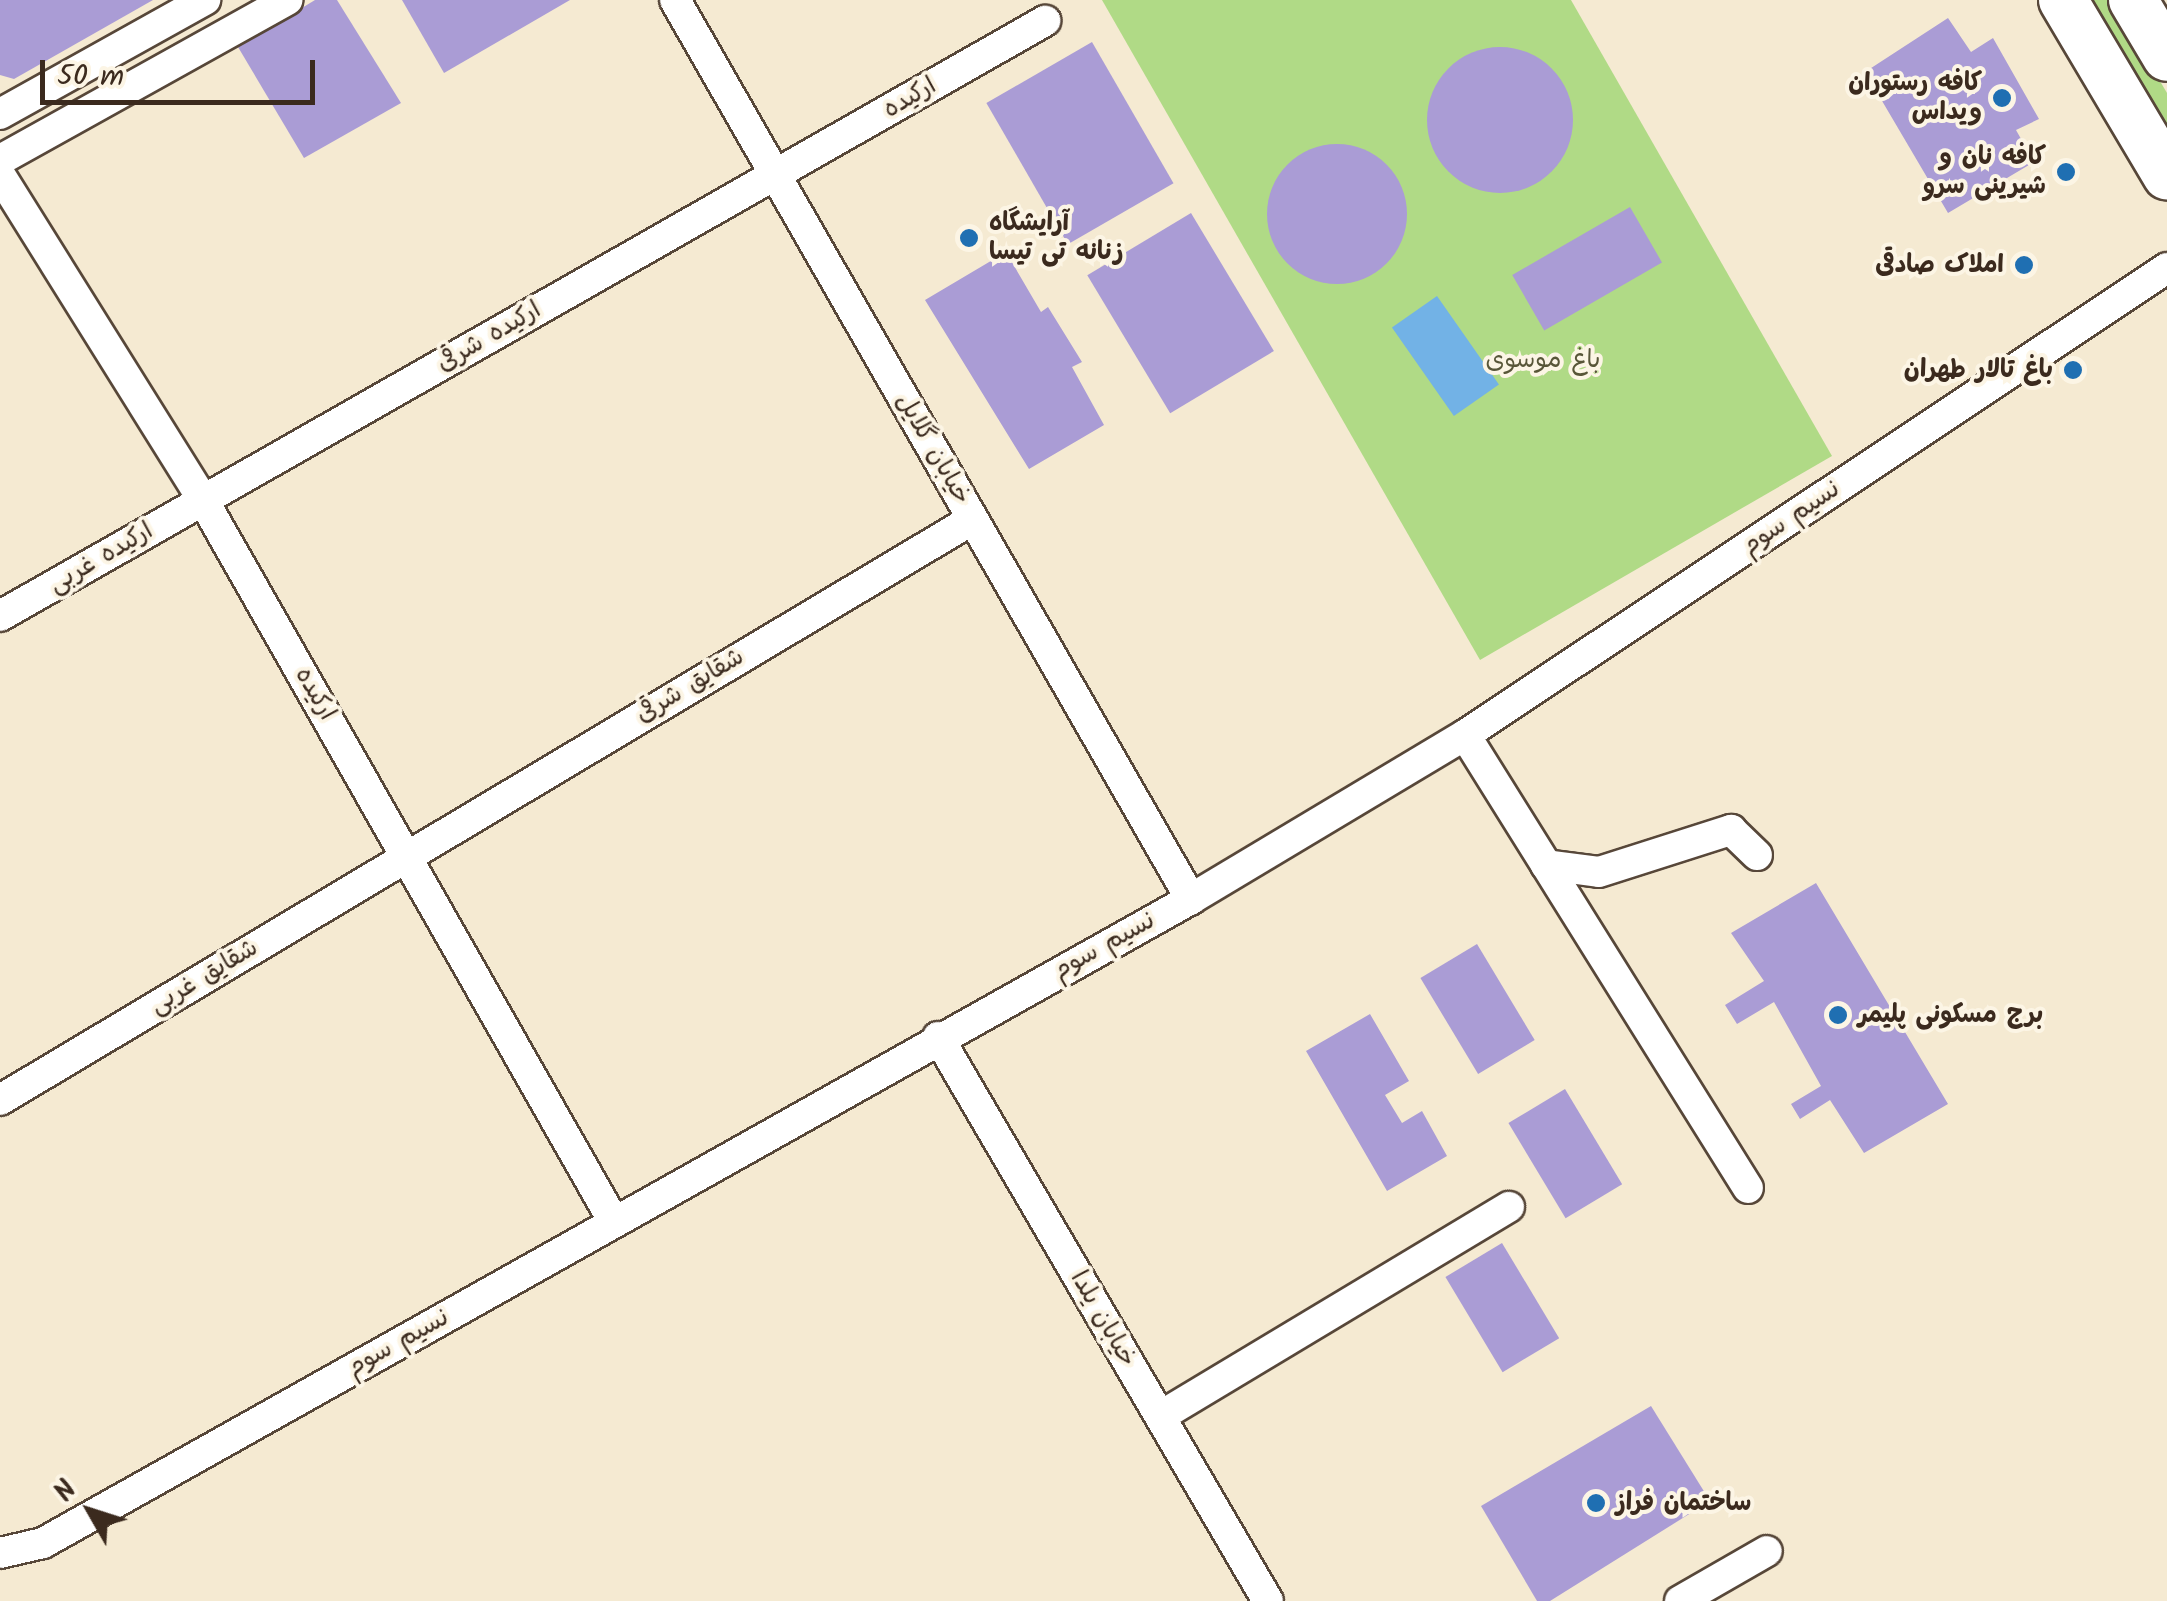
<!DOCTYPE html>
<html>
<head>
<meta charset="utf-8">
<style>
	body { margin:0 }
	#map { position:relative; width:2167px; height:1601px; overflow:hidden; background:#f5ead2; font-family:Kalam,"Playpen Sans Arabic",sans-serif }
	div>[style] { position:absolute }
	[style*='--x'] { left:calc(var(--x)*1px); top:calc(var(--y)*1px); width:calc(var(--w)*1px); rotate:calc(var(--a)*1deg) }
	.green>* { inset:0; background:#b0da86 }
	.water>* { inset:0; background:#72b2e6; transform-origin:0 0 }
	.building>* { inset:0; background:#aa9cd5; transform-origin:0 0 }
	.round { border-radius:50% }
	.roads { filter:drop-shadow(2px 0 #574739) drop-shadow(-2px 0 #574739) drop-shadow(0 2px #574739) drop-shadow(0 -2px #574739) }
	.street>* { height:30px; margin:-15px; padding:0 15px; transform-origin:15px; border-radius:15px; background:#fff }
	.primary>* { height:48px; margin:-24px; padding:0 24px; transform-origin:24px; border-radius:24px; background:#fff }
	.dots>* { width:28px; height:28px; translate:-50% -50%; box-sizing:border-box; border:5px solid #fcf5e5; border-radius:50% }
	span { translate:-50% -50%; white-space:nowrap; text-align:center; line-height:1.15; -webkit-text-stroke:8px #fcf5e5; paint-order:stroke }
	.poi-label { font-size:25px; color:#3b2a1e; font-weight:700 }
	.right { translate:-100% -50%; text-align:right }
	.left { translate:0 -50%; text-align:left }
	.street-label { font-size:25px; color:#3b2a1e }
	.park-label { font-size:25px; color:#585638 }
	.north { position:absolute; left:40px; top:1461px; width:100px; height:100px; -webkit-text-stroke:8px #fcf5e5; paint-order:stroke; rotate:309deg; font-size:28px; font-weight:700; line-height:40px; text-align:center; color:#3b2a1e }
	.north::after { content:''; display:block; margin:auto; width:35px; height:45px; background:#3b2a1e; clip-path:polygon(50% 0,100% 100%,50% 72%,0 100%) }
	.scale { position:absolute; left:40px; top:60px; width:275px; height:45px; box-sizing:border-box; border:5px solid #3b2a1e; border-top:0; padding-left:12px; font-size:30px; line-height:35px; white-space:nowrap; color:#3b2a1e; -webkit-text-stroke:8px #fcf5e5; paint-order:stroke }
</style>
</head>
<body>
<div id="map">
	<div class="green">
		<div style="clip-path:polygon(1102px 0,1571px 0,1832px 456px,1480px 660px)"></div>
		<div style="clip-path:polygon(2090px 0,2112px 0,2167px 93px,2167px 129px)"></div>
	</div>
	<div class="water">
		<div style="left:1437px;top:296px;width:108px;height:55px;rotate:55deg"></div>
	</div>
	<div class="building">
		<div style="clip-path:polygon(0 0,153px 0,14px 79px,0 75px)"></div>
		<div style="clip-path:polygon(315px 0,337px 0,401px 103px,304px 158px,238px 47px)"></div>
		<div style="clip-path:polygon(402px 0,570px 0,444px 73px)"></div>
		<div style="clip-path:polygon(1948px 18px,1971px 52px,1993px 38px,2039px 119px,2016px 130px,2034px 162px,1948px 213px,1865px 72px)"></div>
		<div style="left:1092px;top:42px;width:163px;height:122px;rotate:60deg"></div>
		<div class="round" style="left:1427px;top:47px;width:146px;height:146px"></div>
		<div class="round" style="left:1267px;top:144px;width:140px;height:140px"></div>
		<div style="left:1630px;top:207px;width:64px;height:136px;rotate:60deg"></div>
		<div style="left:1191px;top:213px;width:161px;height:121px;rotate:59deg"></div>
		<div style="clip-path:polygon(1006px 252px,1041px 312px,1048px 307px,1082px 362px,1072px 367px,1104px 425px,1029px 469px,925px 300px)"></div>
		<div style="clip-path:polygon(1816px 883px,1948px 1104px,1864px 1153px,1830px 1100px,1800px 1119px,1791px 1104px,1821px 1086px,1774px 1002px,1737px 1024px,1725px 1005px,1764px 981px,1731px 933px)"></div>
		<div style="left:1477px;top:944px;width:112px;height:66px;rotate:59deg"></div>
		<div style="clip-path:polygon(1370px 1014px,1409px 1081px,1385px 1095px,1402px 1123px,1422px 1111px,1447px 1156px,1387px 1191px,1306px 1051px)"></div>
		<div style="left:1565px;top:1089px;width:111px;height:66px;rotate:59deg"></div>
		<div style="left:1502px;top:1243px;width:111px;height:66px;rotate:59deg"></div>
		<div style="clip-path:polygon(1651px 1406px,1710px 1501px,1550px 1601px,1537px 1601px,1481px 1506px)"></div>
	</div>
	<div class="roads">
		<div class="street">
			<div style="--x:675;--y:0;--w:1037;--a:60.15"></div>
			<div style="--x:0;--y:114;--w:235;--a:-29.1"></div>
			<div style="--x:0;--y:160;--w:329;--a:-29.1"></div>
			<div style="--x:0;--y:175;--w:383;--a:58"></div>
			<div style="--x:203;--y:500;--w:831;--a:60.35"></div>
			<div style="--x:0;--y:616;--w:1203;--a:-29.66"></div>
			<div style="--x:1465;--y:735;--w:534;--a:58.01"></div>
			<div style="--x:1546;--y:865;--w:53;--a:7.5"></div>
			<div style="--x:1599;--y:872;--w:139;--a:-17.7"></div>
			<div style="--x:1731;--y:830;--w:36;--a:44"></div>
			<div style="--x:938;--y:1037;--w:653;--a:59.67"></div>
			<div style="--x:0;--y:1100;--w:1133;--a:-30.84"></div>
			<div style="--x:1161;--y:1416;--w:406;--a:-31"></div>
			<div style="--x:0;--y:1553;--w:44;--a:-13.1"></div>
			<div style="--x:43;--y:1543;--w:1316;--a:-29.29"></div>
			<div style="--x:1191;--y:899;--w:319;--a:-30.9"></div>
			<div style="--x:1465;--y:735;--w:843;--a:-33.63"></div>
			<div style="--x:1680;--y:1601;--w:100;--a:-29.9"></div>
		</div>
		<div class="primary">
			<div style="--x:2063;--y:0;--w:204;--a:59.3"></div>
			<div style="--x:2133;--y:0;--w:66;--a:59.2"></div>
		</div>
	</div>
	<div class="dots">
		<div style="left:2002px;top:98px;background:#1f6fb2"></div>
		<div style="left:2066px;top:172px;background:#1f6fb2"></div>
		<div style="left:969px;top:238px;background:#1f6fb2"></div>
		<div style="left:2024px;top:265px;background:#1f6fb2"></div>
		<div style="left:2073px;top:370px;background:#1f6fb2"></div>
		<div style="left:1838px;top:1015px;background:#1f6fb2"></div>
		<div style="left:1596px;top:1503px;background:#1f6fb2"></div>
	</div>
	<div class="poi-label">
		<span class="right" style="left:1982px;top:98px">کافه رستوران<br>ویداس</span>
		<span class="right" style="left:2046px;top:172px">کافه نان و<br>شیرینی سرو</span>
		<span class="left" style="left:989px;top:238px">آرایشگاه<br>زنانه تی تیسا</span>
		<span class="right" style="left:2004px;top:265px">املاک صادقی</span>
		<span class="right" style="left:2053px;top:370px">باغ تالار طهران</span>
		<span class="left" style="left:1858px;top:1015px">برج مسکونی پلیمر</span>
		<span class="left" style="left:1616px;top:1503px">ساختمان فراز</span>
	</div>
	<div class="street-label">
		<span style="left:910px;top:98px;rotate:-30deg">ارکیده</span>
		<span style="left:489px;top:337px;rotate:-30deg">ارکیده شرقی</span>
		<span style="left:933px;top:449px;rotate:60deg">خیابان گلایل</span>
		<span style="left:1791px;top:518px;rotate:-34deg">نسیم سوم</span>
		<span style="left:101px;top:558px;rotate:-30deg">ارکیده غربی</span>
		<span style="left:690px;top:686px;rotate:-31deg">شقایق شرقی</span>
		<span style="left:315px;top:694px;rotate:60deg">ارکیده</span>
		<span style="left:1104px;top:946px;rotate:-29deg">نسیم سوم</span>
		<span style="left:204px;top:977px;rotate:-31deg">شقایق غربی</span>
		<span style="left:1103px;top:1319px;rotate:60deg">خیابان یلدا</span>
		<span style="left:398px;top:1343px;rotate:-29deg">نسیم سوم</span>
	</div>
	<div class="park-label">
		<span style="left:1543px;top:360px">باغ موسوی</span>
	</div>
	<div class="north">N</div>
	<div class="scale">50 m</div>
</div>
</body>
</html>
